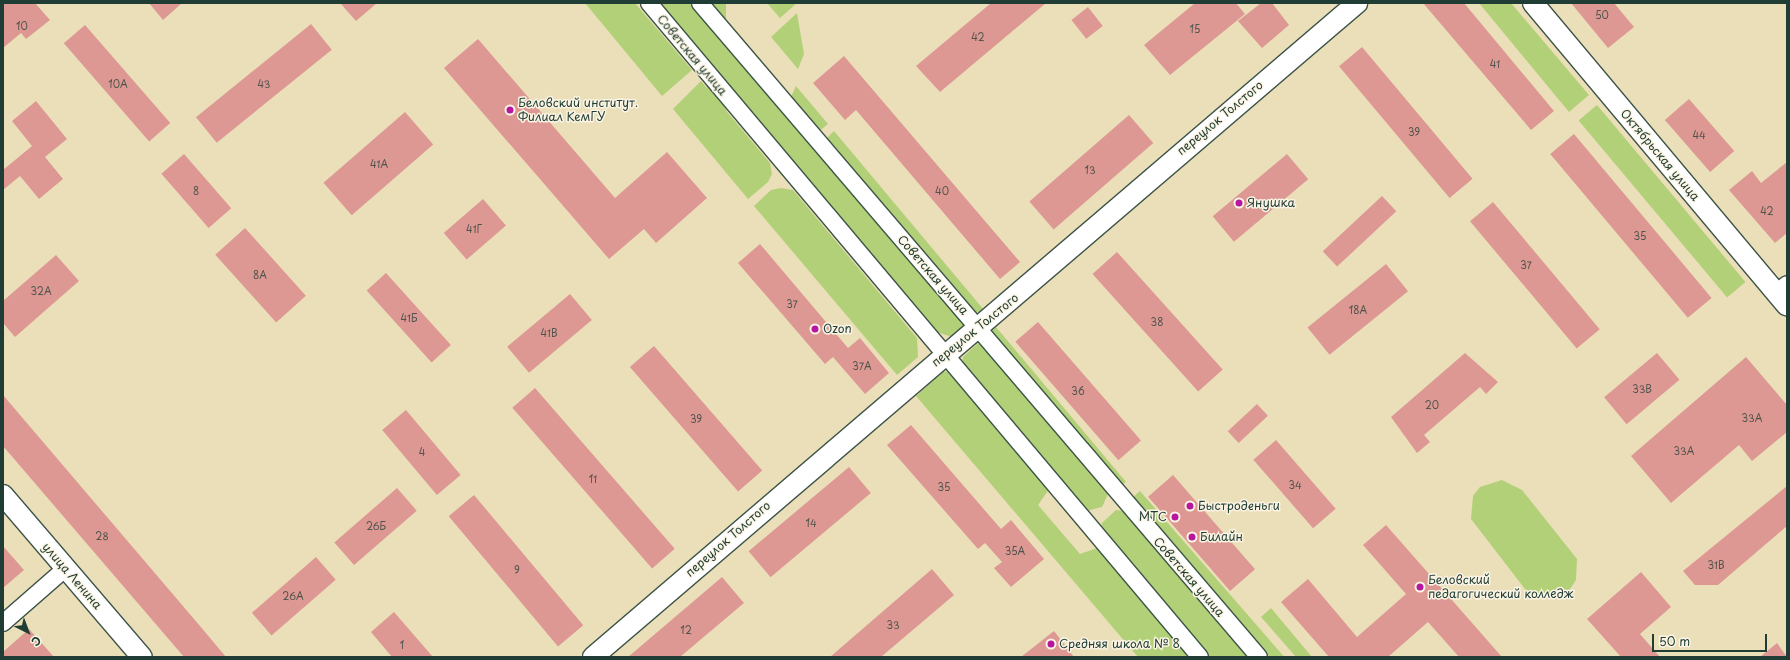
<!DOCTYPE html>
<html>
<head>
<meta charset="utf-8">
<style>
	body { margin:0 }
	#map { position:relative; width:1790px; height:660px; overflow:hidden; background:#ebdfba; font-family:"Playpen Sans",sans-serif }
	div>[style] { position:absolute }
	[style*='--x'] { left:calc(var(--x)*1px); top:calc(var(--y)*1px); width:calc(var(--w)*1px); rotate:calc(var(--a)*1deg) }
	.green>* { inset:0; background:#b2d077; transform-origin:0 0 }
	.building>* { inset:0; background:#de9893; transform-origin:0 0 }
	.roads { filter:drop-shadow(1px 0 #3e5548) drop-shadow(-1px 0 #3e5548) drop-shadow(0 1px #3e5548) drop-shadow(0 -1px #3e5548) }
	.minor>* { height:16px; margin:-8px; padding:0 8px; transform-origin:8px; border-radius:8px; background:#fff }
	.tertiary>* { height:20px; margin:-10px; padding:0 10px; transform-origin:10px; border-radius:10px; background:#fff }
	.dots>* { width:11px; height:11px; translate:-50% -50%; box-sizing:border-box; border:2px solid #fcf5e5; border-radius:50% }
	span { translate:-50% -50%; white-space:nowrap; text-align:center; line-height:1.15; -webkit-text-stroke:3px #fcf5e5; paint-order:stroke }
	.number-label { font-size:10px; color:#4f544c }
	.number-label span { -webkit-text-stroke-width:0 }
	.street-label { font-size:12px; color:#1f3d34 }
	.poi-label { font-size:12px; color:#1f3d34 }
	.left { translate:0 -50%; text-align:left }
	.right { translate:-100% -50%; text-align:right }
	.frame { position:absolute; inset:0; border:4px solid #1f3d34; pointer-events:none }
	.north { position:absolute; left:8px; top:612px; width:40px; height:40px; -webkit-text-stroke:3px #fcf5e5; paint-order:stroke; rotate:138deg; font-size:11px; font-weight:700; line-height:16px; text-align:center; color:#1f3d34 }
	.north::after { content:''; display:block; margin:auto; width:14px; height:18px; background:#1f3d34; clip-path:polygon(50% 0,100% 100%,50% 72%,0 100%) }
	.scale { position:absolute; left:1652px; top:634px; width:115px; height:18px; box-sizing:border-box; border:2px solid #1f3d34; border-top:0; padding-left:5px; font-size:12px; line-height:14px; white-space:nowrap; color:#1f3d34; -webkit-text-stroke:3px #fcf5e5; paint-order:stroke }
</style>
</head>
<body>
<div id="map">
	<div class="green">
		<div style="clip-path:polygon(585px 3px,635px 3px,692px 70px,662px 96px)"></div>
		<div style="clip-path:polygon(659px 3px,692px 3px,966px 325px,952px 337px,937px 332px)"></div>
		<div style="left:707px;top:3px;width:19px;height:112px"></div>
		<div style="clip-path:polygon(767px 3px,797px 3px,780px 18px)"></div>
		<div style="clip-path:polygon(1479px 3px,1511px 3px,1589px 95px,1569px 112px)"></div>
		<div style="clip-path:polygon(797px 13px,804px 54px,798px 69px,771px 37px)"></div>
		<div style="clip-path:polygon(701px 81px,770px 163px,772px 174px,768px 182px,748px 199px,673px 109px)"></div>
		<div style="clip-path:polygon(796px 86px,828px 124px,817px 133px,790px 99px)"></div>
		<div style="left:1597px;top:105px;width:231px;height:24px;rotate:50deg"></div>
		<div style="clip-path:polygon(834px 131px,984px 310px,975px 313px,824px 141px)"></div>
		<div style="clip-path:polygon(781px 188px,793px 190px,917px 338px,918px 357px,897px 375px,754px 206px,771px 190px)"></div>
		<div style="left:996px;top:327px;width:202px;height:10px;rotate:50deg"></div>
		<div style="clip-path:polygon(978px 343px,985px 344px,1109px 492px,1102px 507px,1086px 511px,962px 364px,963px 357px)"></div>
		<div style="clip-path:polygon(950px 371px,1050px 488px,1038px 505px,1080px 554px,1100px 547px,1190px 652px,1184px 657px,1138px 657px,916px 396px,943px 372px)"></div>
		<div style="clip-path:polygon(1502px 480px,1522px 490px,1577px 559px,1576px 580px,1568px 592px,1557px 598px,1536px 596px,1525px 589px,1471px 519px,1473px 496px,1480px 487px)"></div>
		<div style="left:1140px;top:491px;width:219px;height:11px;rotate:49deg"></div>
		<div style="clip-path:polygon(1116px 510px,1123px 511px,1250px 657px,1208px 657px,1101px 530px,1102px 523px)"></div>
		<div style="clip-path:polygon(1271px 608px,1312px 657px,1296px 657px,1261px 617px)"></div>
	</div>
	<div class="building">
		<div style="clip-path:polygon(3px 3px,35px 3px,50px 20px,26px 39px,21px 33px,3px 48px)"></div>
		<div style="clip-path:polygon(149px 3px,182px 3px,163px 20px)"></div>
		<div style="clip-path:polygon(340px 3px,377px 3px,356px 21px)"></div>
		<div style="clip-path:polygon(991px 3px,1046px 3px,940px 92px,916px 66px)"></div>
		<div style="clip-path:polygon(1195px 3px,1236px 3px,1245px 14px,1170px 75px,1144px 45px)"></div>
		<div style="clip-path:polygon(1261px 3px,1272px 3px,1289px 25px,1262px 48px,1238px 21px)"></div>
		<div style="clip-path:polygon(1423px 3px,1464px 3px,1554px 111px,1531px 130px)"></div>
		<div style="clip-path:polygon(1571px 3px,1614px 3px,1634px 27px,1608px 48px)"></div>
		<div style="left:1088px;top:7px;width:24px;height:21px;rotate:52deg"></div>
		<div style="left:311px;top:24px;width:33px;height:148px;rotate:51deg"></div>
		<div style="left:85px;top:25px;width:130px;height:28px;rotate:49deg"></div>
		<div style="clip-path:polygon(478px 39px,615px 198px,667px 152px,707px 198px,656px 243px,644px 229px,609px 259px,444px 68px)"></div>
		<div style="left:1362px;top:47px;width:172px;height:30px;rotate:50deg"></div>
		<div style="clip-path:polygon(844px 56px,1020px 262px,1000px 279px,856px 110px,845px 120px,813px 83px)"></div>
		<div style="left:1689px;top:99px;width:69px;height:32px;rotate:49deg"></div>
		<div style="clip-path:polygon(36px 101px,67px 139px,45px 157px,63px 179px,39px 199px,20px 176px,3px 190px,3px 170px,32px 146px,12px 121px)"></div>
		<div style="left:405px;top:112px;width:43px;height:108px;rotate:49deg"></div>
		<div style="left:1129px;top:115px;width:37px;height:132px;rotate:49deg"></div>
		<div style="left:1574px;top:134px;width:214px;height:31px;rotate:50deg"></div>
		<div style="left:184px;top:154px;width:72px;height:30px;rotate:49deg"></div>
		<div style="left:1287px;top:154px;width:33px;height:97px;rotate:50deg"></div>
		<div style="clip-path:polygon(1787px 162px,1787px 233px,1775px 243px,1729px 190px,1752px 171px,1761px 183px)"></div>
		<div style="left:1382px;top:196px;width:21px;height:81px;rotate:47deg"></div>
		<div style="left:483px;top:199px;width:35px;height:52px;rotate:49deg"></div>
		<div style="left:1493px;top:202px;width:166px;height:30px;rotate:50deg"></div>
		<div style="left:245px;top:228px;width:91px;height:40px;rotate:48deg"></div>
		<div style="clip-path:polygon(760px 244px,848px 348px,860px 338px,889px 373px,865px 394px,833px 357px,825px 364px,738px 263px)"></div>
		<div style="left:1117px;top:252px;width:158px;height:33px;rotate:48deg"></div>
		<div style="clip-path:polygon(56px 255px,79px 281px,15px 337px,3px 323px,3px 301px)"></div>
		<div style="left:1386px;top:264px;width:35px;height:101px;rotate:51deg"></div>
		<div style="left:386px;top:273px;width:97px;height:26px;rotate:48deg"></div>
		<div style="left:570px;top:294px;width:34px;height:82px;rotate:50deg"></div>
		<div style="left:1038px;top:322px;width:157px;height:30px;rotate:49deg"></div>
		<div style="left:654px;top:346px;width:165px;height:32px;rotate:49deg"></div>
		<div style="clip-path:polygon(1465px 353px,1498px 382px,1486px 394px,1480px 387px,1424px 435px,1430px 442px,1417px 453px,1391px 417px)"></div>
		<div style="left:1657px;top:353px;width:35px;height:69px;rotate:50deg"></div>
		<div style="clip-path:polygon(1746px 357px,1787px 405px,1787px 432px,1752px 461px,1739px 445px,1671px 503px,1631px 456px)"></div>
		<div style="left:535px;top:388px;width:213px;height:30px;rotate:49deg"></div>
		<div style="clip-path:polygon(3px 395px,200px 626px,226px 657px,184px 657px,3px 446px)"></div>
		<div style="left:1257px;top:404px;width:16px;height:40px;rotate:47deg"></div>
		<div style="left:406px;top:410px;width:85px;height:31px;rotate:50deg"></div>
		<div style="clip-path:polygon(911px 425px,1001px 529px,1011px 520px,1044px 559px,1011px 587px,994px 568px,1002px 562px,985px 543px,978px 549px,887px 445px)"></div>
		<div style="left:1276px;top:440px;width:91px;height:30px;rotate:49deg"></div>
		<div style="left:849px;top:467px;width:34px;height:131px;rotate:50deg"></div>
		<div style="left:1173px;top:475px;width:125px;height:33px;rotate:49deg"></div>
		<div style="clip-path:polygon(1787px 486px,1787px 526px,1718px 585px,1695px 585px,1683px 571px)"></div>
		<div style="left:397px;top:488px;width:30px;height:83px;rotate:49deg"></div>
		<div style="left:474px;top:495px;width:170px;height:33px;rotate:50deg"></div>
		<div style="clip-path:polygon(1386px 525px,1502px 657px,1459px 657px,1428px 622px,1388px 657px,1329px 657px,1281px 602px,1308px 579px,1357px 637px,1406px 594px,1363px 545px)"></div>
		<div style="clip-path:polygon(3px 546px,24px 570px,3px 588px)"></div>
		<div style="left:316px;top:557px;width:30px;height:85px;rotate:49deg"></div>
		<div style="clip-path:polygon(932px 569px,954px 595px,881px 657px,830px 657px)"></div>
		<div style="clip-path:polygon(1641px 572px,1671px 607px,1640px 634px,1660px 657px,1621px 657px,1587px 619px)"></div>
		<div style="clip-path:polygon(722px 577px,744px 603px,680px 657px,628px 657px)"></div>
		<div style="clip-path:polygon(394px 612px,433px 657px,392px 657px,371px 632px)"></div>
		<div style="clip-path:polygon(29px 629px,54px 657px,3px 657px,3px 652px)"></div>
		<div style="clip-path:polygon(1054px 631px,1074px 657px,1021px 657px)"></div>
		<div style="clip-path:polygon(1777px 643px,1787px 657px,1760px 657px)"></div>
	</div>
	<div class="roads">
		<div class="minor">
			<div style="--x:649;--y:3;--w:855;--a:49.89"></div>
			<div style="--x:700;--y:3;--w:860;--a:49.48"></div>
			<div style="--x:1776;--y:293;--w:14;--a:-39"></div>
			<div style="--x:3;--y:623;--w:82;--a:-41.1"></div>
		</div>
		<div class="tertiary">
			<div style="--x:1533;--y:3;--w:395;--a:50"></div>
			<div style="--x:3;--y:495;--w:213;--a:49.4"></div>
			<div style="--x:593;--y:657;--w:1006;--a:-40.56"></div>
		</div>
	</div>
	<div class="dots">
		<div style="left:510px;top:110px;background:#b5179e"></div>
		<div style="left:1239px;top:203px;background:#b5179e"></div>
		<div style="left:815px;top:329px;background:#b5179e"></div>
		<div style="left:1190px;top:506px;background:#b5179e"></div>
		<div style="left:1175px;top:517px;background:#b5179e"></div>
		<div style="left:1192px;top:537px;background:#b5179e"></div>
		<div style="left:1420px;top:587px;background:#b5179e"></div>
		<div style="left:1051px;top:644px;background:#b5179e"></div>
	</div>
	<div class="number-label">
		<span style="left:1602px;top:15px">50</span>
		<span style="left:22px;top:26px">10</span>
		<span style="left:1195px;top:29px">15</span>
		<span style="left:978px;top:37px">42</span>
		<span style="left:1495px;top:64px">41</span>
		<span style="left:118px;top:84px">10А</span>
		<span style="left:264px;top:84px">43</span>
		<span style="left:1414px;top:132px">39</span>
		<span style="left:1699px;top:135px">44</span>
		<span style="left:379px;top:164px">41А</span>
		<span style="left:1090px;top:170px">13</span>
		<span style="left:196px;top:191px">8</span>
		<span style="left:942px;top:191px">40</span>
		<span style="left:1767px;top:211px">42</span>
		<span style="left:474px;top:229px">41Г</span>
		<span style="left:1640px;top:236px">35</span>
		<span style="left:1526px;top:265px">37</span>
		<span style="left:260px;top:275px">8А</span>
		<span style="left:41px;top:291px">32А</span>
		<span style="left:792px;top:304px">37</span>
		<span style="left:1358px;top:310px">18А</span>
		<span style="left:409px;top:318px">41Б</span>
		<span style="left:1157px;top:322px">38</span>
		<span style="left:549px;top:333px">41В</span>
		<span style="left:862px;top:366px">37А</span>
		<span style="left:1642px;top:389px">33В</span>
		<span style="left:1078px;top:391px">36</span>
		<span style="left:1432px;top:405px">20</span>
		<span style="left:1752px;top:418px">33А</span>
		<span style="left:696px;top:419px">39</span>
		<span style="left:1684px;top:451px">33А</span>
		<span style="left:422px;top:452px">4</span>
		<span style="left:593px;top:479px">11</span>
		<span style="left:1295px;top:485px">34</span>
		<span style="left:944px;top:487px">35</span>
		<span style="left:811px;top:523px">14</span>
		<span style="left:376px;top:526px">26Б</span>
		<span style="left:102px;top:536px">28</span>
		<span style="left:1015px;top:551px">35А</span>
		<span style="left:1716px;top:565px">31В</span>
		<span style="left:517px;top:570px">9</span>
		<span style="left:293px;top:596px">26А</span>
		<span style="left:893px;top:625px">33</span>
		<span style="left:686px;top:630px">12</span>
		<span style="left:402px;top:645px">1</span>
	</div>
	<div class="street-label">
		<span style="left:692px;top:55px;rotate:50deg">Советская улица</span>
		<span style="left:1220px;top:118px;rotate:-40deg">переулок Толстого</span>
		<span style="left:1660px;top:155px;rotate:50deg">Октябрьская улица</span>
		<span style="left:933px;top:275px;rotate:49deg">Советская улица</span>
		<span style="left:975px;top:330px;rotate:-39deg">переулок Толстого</span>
		<span style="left:728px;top:539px;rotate:-41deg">переулок Толстого</span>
		<span style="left:72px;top:576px;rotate:49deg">улица Ленина</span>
		<span style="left:1189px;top:577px;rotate:49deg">Советская улица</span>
	</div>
	<div class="poi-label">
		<span class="left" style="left:518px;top:110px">Беловский институт.<br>Филиал КемГУ</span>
		<span class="left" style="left:1247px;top:203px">Янушка</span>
		<span class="left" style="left:823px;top:329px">Ozon</span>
		<span class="left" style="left:1198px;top:506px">Быстроденьги</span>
		<span class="right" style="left:1167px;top:517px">МТС</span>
		<span class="left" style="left:1200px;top:537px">Билайн</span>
		<span class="left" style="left:1428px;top:587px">Беловский<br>педагогический колледж</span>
		<span class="left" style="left:1059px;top:644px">Средняя школа № 8</span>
	</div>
	<div class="frame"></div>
	<div class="north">С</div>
	<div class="scale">50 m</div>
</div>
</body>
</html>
